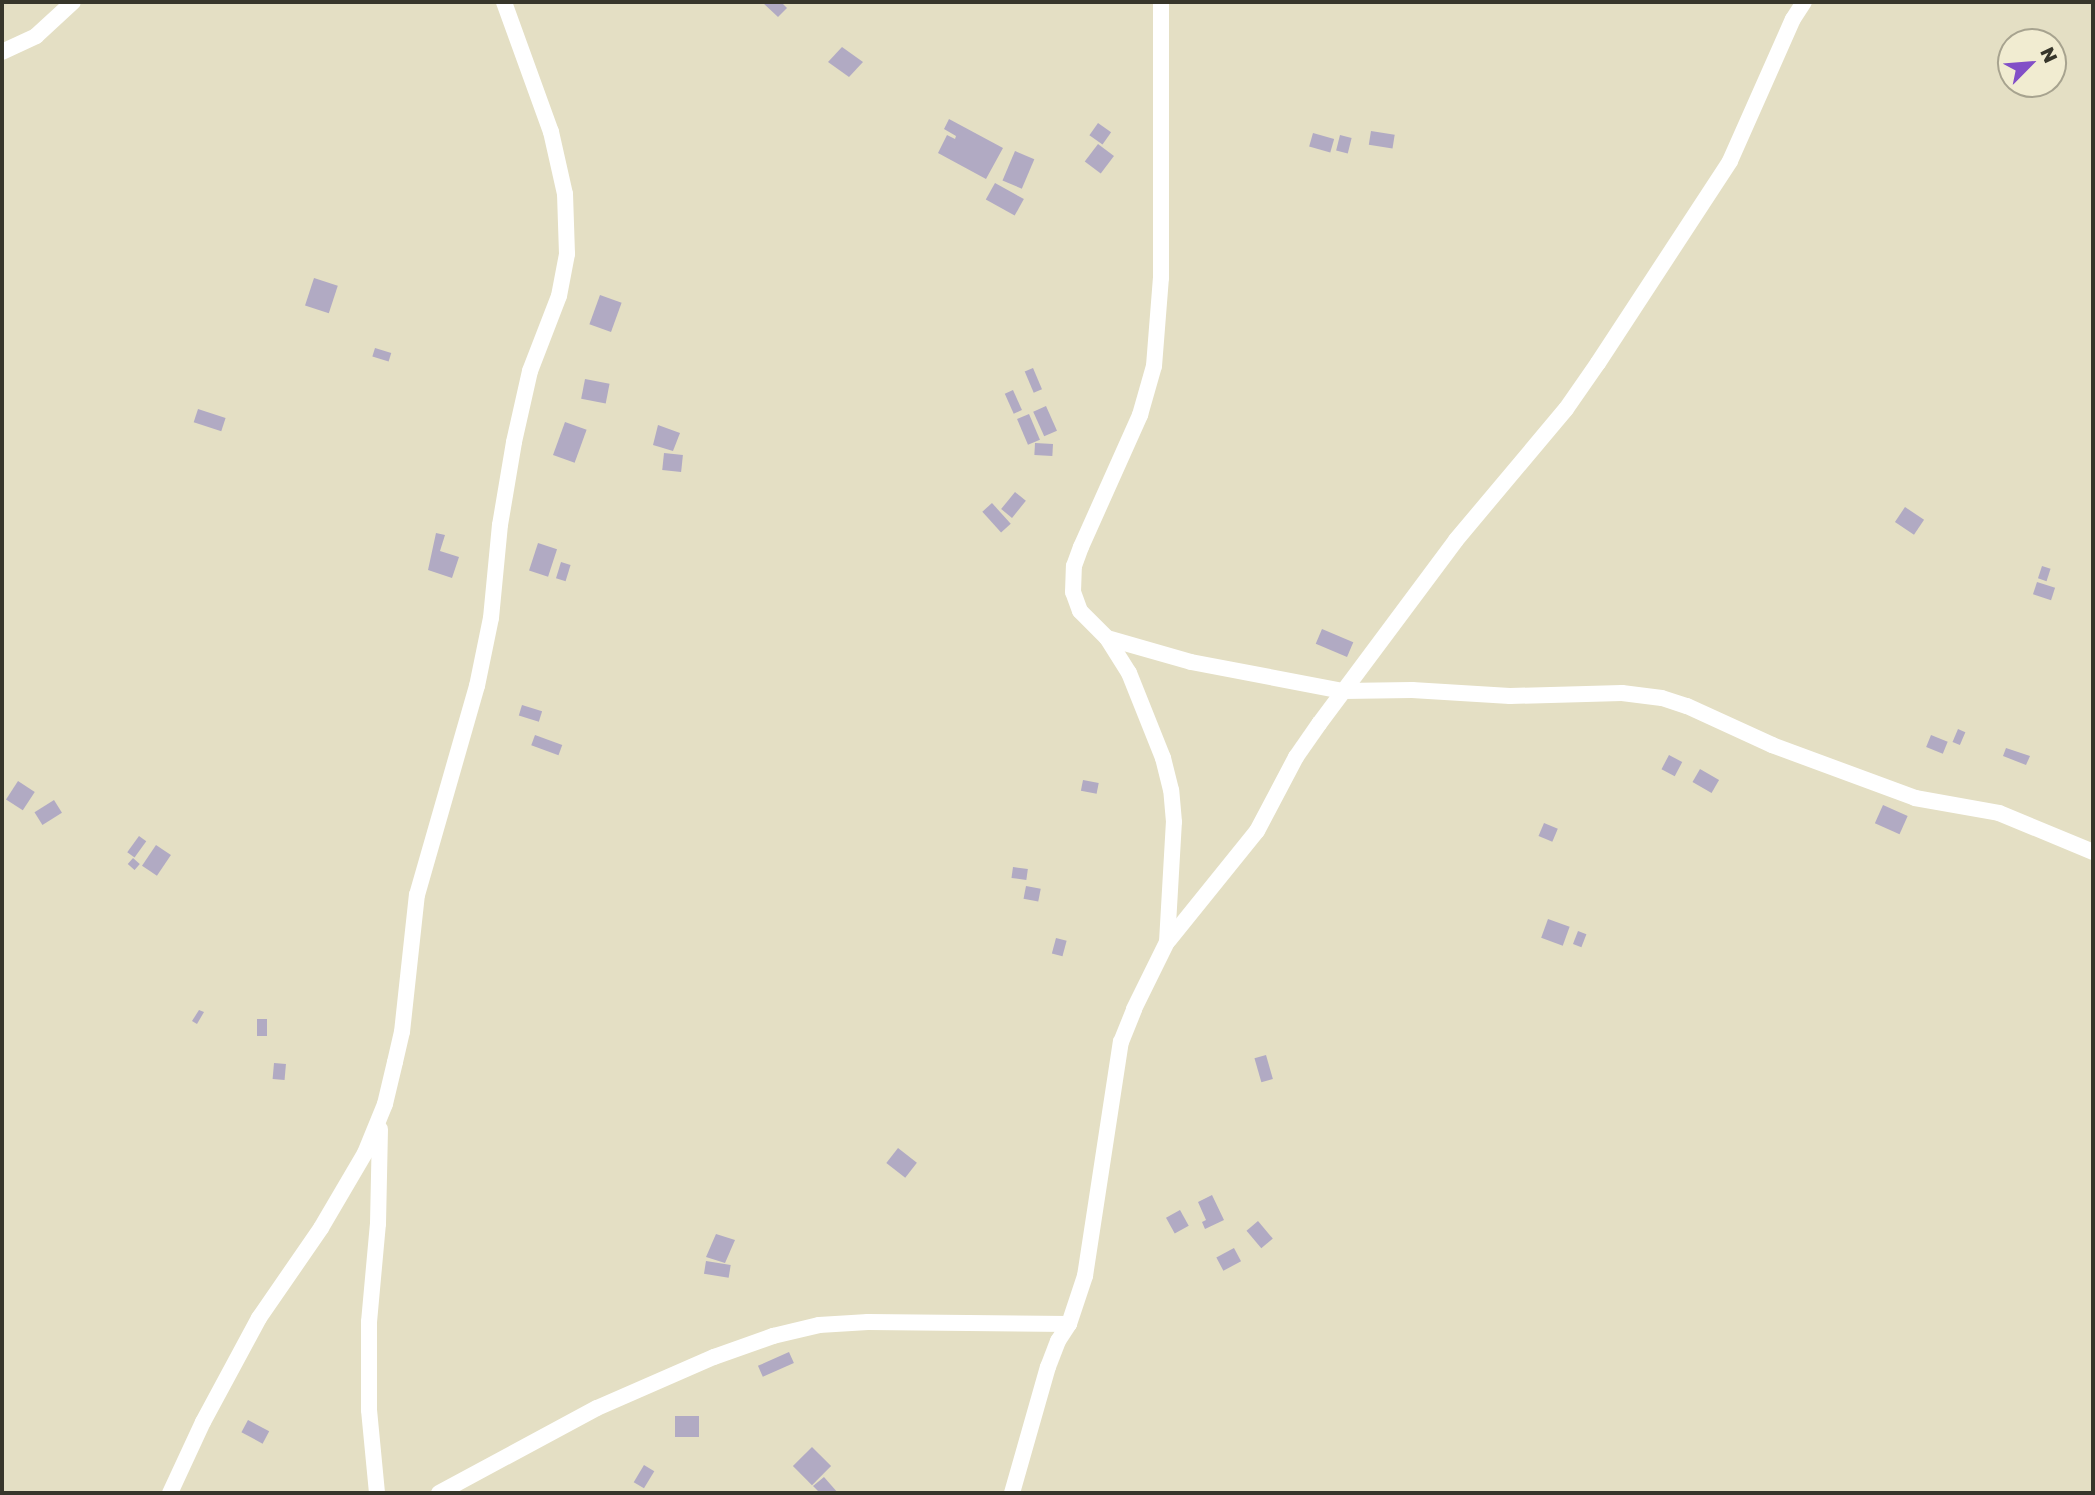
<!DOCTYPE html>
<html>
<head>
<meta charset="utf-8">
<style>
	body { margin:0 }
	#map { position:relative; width:2095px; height:1495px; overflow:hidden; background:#e4dfc4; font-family:"Golos Text",sans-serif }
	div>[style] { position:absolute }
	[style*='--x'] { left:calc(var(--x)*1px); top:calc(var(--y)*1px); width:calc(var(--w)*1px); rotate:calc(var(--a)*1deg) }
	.building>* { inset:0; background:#b1aac3; transform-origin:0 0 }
	.minor>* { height:16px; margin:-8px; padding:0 8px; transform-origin:8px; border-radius:8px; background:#fff }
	span { translate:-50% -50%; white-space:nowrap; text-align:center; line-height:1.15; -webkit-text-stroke:5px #f1ecd1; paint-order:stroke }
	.frame { position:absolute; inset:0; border:4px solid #37362b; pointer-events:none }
	.north { position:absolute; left:1997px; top:28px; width:70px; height:70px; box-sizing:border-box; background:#f1ecd1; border:2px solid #a7a38f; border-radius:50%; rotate:65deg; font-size:19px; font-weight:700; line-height:28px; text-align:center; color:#37362b }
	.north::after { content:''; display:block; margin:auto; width:24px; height:32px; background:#824fc7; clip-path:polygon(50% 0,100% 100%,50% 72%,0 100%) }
</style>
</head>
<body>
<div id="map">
	<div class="building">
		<div style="clip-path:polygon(762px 2px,781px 2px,787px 8px,778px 17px)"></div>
		<div style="clip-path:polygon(842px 47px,863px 62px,849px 77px,828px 62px)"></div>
		<div style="clip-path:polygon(949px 119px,1003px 148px,986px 179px,938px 153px,947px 135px,955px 139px,956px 136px,944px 129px)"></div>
		<div style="left:1098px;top:123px;width:16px;height:15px;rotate:35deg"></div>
		<div style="left:1371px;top:131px;width:24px;height:14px;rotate:9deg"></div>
		<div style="left:1313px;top:133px;width:22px;height:14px;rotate:16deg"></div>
		<div style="left:1340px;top:135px;width:12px;height:16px;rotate:14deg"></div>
		<div style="left:1098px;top:144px;width:20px;height:22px;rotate:37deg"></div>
		<div style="left:1015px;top:151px;width:21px;height:32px;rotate:23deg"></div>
		<div style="left:995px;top:183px;width:33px;height:19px;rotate:29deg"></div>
		<div style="left:314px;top:278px;width:25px;height:29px;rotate:18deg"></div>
		<div style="left:600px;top:295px;width:23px;height:31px;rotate:20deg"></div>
		<div style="left:375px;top:348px;width:17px;height:9px;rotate:17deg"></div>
		<div style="left:1033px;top:368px;width:23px;height:9px;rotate:67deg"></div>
		<div style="left:585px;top:379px;width:25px;height:20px;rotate:11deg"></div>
		<div style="left:1013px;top:390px;width:22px;height:9px;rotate:66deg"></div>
		<div style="left:1046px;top:406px;width:27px;height:14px;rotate:66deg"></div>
		<div style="left:198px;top:409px;width:29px;height:14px;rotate:18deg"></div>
		<div style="left:1029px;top:414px;width:28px;height:13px;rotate:67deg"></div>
		<div style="left:565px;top:422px;width:23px;height:35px;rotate:20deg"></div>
		<div style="clip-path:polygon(658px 425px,680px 433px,673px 451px,653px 445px)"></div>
		<div style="left:1035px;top:443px;width:18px;height:12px;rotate:3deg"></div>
		<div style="left:664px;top:453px;width:19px;height:17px;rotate:6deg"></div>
		<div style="left:1015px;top:492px;width:14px;height:22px;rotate:39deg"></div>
		<div style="left:992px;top:503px;width:28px;height:13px;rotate:48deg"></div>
		<div style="left:1905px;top:507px;width:23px;height:18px;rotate:34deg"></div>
		<div style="clip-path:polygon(436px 533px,445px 535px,440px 551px,459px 557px,452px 578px,428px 570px)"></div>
		<div style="left:538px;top:543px;width:20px;height:29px;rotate:18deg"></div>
		<div style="left:561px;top:562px;width:10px;height:17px;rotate:17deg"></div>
		<div style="left:2042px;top:566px;width:9px;height:13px;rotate:18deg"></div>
		<div style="left:2037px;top:582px;width:19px;height:13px;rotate:18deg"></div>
		<div style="left:1322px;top:629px;width:34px;height:16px;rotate:23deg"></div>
		<div style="left:522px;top:705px;width:21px;height:11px;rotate:17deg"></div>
		<div style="left:1958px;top:729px;width:8px;height:14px;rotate:23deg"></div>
		<div style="left:535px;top:735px;width:29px;height:11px;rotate:20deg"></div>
		<div style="left:1931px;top:735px;width:18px;height:13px;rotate:22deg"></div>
		<div style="clip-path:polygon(2006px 748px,2030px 756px,2026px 765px,2003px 756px)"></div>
		<div style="left:1669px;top:755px;width:15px;height:16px;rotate:28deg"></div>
		<div style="left:1700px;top:769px;width:22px;height:15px;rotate:30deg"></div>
		<div style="left:1083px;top:780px;width:16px;height:11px;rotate:11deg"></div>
		<div style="left:18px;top:781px;width:20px;height:22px;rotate:33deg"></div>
		<div style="left:54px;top:800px;width:15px;height:23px;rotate:58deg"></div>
		<div style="left:1883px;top:805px;width:27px;height:20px;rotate:24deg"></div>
		<div style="left:1544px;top:823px;width:15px;height:14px;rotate:23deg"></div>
		<div style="left:139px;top:836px;width:9px;height:20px;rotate:36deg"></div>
		<div style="left:156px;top:845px;width:18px;height:25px;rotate:34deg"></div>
		<div style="left:133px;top:858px;width:9px;height:8px;rotate:41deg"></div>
		<div style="left:1013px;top:867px;width:15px;height:11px;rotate:8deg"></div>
		<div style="left:1026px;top:886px;width:15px;height:13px;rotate:11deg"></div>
		<div style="left:1548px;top:919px;width:23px;height:20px;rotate:20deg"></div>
		<div style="left:1578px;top:931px;width:9px;height:14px;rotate:21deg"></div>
		<div style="left:1056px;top:938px;width:11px;height:16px;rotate:15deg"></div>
		<div style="clip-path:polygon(199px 1010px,204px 1012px,197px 1024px,192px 1021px)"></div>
		<div style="left:257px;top:1019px;width:10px;height:17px"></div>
		<div style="left:1266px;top:1055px;width:25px;height:12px;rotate:74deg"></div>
		<div style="left:274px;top:1063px;width:12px;height:16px;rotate:5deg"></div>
		<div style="left:898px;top:1148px;width:24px;height:19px;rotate:38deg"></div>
		<div style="clip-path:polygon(1212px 1195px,1224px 1220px,1205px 1229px,1202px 1222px,1206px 1220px,1198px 1202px)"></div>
		<div style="left:1180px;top:1210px;width:18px;height:16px;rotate:61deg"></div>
		<div style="left:1258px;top:1221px;width:23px;height:15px;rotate:50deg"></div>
		<div style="clip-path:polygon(716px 1234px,735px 1240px,725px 1263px,706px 1257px)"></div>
		<div style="left:1234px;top:1248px;width:15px;height:20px;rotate:62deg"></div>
		<div style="left:706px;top:1261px;width:25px;height:13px;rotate:9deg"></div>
		<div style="left:789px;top:1352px;width:12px;height:34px;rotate:66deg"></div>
		<div style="left:675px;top:1416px;width:24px;height:21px"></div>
		<div style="left:248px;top:1420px;width:24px;height:14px;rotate:28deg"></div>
		<div style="left:812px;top:1447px;width:27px;height:27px;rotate:45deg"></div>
		<div style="left:644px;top:1465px;width:12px;height:20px;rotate:31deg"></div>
		<div style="clip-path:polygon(824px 1477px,838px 1493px,820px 1493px,813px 1486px)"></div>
	</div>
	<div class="minor">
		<div style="--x:2;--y:52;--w:38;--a:-25"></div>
		<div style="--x:36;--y:36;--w:50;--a:-42.6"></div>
		<div style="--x:1107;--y:638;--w:87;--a:15.9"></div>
		<div style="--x:1191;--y:662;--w:155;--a:10.8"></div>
		<div style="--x:1343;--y:691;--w:69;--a:-0.8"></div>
		<div style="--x:1412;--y:690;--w:98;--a:3.5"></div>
		<div style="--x:1510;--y:696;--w:112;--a:-1.5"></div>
		<div style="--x:1622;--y:693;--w:40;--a:7.1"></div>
		<div style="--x:1662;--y:698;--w:26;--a:18"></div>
		<div style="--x:1687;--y:706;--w:94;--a:24.6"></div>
		<div style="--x:1772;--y:745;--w:153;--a:20.3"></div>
		<div style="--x:1915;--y:798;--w:85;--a:10.1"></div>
		<div style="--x:1999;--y:813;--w:102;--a:22.5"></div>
		<div style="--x:1169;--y:940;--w:140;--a:-51.1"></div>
		<div style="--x:1257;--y:831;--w:84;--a:-62.2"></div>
		<div style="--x:1296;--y:757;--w:40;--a:-55.1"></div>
		<div style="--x:1319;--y:724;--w:229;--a:-53.3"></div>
		<div style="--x:1456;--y:540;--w:171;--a:-50"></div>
		<div style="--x:1566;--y:409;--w:56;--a:-55.2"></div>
		<div style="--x:1598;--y:363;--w:241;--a:-56.8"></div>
		<div style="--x:1730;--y:161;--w:155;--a:-66.1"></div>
		<div style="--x:1793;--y:19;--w:20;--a:-57"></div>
		<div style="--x:170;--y:1493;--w:78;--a:-65.1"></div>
		<div style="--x:203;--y:1422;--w:118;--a:-61.7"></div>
		<div style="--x:259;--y:1318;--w:109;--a:-55.4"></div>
		<div style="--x:321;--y:1228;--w:87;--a:-59.6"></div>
		<div style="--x:365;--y:1153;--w:53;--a:-67.8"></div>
		<div style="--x:385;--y:1104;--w:43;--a:-76.6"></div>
		<div style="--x:395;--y:1062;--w:31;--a:-77"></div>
		<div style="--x:402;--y:1032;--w:138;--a:-83.8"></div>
		<div style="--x:417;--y:895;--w:217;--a:-74"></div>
		<div style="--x:477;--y:686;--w:69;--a:-78.4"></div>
		<div style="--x:491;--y:618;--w:93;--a:-84.5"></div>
		<div style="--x:500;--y:525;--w:84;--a:-80.4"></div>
		<div style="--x:514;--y:442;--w:73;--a:-77.3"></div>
		<div style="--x:530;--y:371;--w:80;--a:-68.9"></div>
		<div style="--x:559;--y:296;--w:43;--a:-79.2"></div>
		<div style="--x:567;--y:254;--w:60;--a:-91.9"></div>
		<div style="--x:565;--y:194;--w:64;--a:-102.7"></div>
		<div style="--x:551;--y:132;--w:138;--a:-109.9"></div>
		<div style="--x:377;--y:1493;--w:83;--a:-95.5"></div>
		<div style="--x:369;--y:1410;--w:88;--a:-90"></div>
		<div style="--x:369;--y:1322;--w:98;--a:-84.8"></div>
		<div style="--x:378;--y:1224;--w:95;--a:-88.8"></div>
		<div style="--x:439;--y:1493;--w:179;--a:-28.3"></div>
		<div style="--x:597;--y:1408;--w:128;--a:-23.6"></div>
		<div style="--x:714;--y:1357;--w:63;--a:-19.6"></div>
		<div style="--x:773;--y:1336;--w:47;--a:-13.4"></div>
		<div style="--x:819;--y:1325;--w:49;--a:-3.5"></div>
		<div style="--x:868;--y:1322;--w:201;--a:0.6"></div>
		<div style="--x:1012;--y:1493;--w:131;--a:-74.1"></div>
		<div style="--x:1048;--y:1367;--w:28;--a:-69"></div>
		<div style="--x:1058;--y:1341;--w:20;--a:-57"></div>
		<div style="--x:1069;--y:1324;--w:51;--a:-71.6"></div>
		<div style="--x:1085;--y:1276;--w:237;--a:-81.3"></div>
		<div style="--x:1121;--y:1042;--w:35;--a:-68"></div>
		<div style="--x:1134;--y:1009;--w:75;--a:-63.8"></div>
		<div style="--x:1167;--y:942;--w:120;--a:-86.7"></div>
		<div style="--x:1174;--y:822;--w:32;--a:-95"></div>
		<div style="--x:1171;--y:790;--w:33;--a:-104"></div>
		<div style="--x:1163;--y:758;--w:92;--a:-111.8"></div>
		<div style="--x:1129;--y:673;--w:41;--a:-122.2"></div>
		<div style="--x:1107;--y:638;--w:38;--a:-135"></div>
		<div style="--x:1080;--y:611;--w:20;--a:-110"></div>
		<div style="--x:1073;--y:592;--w:26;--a:-88"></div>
		<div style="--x:1074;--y:566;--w:20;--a:-70"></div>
		<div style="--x:1081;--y:547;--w:145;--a:-65.9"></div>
		<div style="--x:1140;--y:415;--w:51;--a:-74.1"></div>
		<div style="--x:1154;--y:366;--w:88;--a:-85.5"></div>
		<div style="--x:1161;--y:278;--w:276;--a:-90"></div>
	</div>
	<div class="frame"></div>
	<div class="north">N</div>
</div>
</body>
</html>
